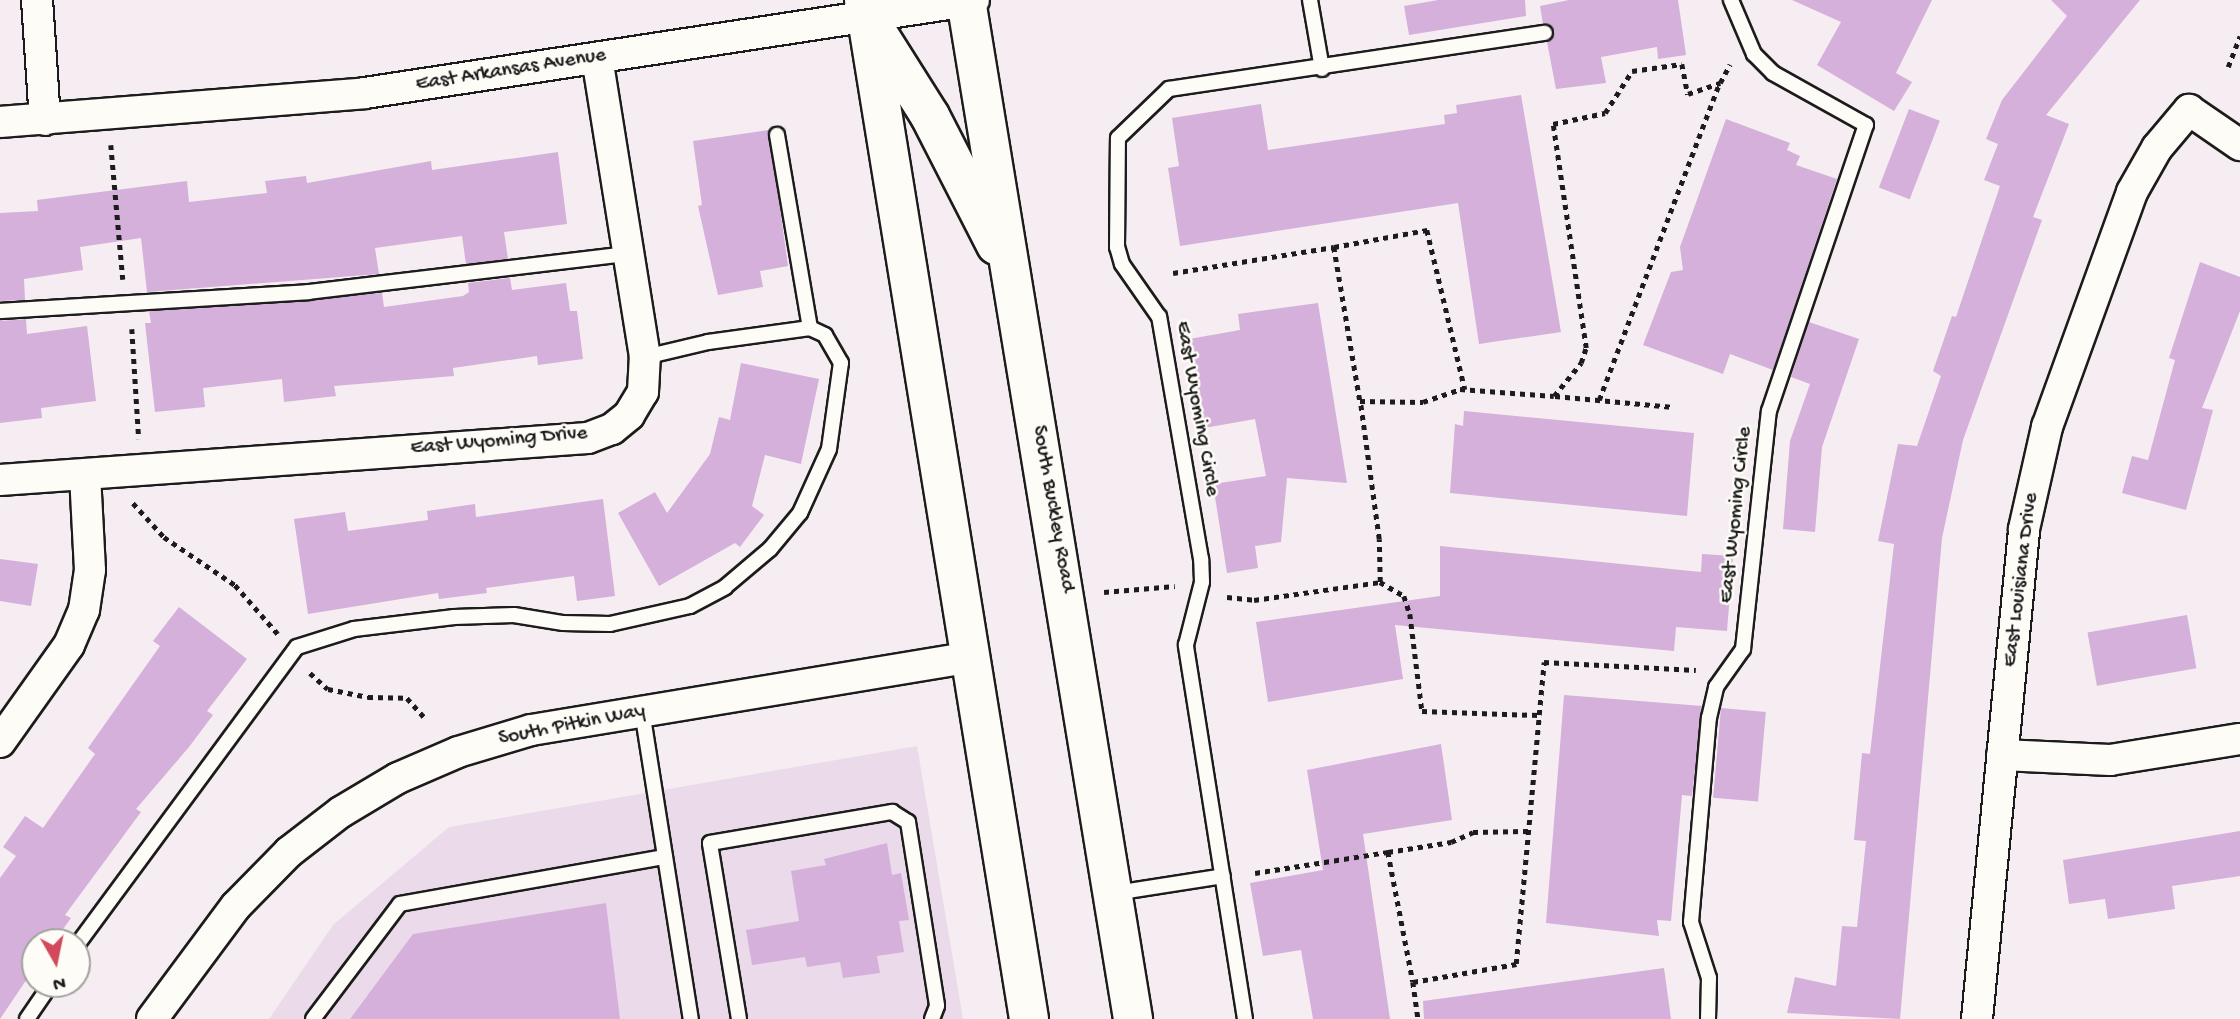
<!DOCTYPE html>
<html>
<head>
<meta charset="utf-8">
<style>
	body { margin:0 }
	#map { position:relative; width:2240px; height:1019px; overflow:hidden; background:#f5edf1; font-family:"Gochi Hand",sans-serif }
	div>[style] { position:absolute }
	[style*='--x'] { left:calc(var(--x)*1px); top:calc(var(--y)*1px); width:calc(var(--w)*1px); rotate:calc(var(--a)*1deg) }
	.built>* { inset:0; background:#ebdbea }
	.building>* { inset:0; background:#d4b0da; transform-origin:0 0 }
	.path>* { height:4.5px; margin-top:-2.25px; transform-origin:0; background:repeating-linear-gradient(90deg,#1c1c1c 0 5px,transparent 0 10px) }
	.roads { filter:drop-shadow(2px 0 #1c1c1c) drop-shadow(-2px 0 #1c1c1c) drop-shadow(0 2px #1c1c1c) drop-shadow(0 -2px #1c1c1c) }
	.service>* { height:14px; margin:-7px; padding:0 7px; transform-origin:7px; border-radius:7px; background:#fdfcf7 }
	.minor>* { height:30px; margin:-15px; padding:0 15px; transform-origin:15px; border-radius:15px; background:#fdfcf7 }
	.primary>* { height:38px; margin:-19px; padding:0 19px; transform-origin:19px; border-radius:19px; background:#fdfcf7 }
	span { translate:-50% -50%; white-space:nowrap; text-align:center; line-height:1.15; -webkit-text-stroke:5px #fdfcf7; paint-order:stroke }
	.street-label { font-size:21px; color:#1c1c1c }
	.north { position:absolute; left:21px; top:928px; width:70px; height:70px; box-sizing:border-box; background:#fdfcf7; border:2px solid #a3a29f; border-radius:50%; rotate:171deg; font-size:19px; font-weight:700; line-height:28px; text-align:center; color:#1c1c1c }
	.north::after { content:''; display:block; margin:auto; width:24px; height:32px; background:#d1495b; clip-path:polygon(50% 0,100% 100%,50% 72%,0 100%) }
</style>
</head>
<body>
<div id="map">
	<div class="built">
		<div style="clip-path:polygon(917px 746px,963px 1019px,269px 1019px,333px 925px,449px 827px)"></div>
	</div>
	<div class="building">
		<div style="clip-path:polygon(1438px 0,1525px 0,1526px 16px,1409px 35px,1404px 6px)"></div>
		<div style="clip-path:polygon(1569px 0,1678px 0,1686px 55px,1658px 59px,1657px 47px,1601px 57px,1606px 83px,1556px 89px,1547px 42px,1554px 31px,1543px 24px,1540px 6px)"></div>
		<div style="clip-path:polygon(1792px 0,1932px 0,1896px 73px,1912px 82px,1894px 111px,1817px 65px,1841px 22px)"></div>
		<div style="clip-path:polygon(2051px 0,2140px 0,2046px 115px,2069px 124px,2033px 217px,2042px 220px,1963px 440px,1942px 538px,1900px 1019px,1787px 1013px,1795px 977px,1836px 986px,1842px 926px,1857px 927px,1866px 841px,1854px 840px,1862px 753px,1870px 754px,1894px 544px,1878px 541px,1898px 444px,1917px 446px,1941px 376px,1933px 371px,1952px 316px,1956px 317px,2000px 186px,1984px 180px,1998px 144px,1986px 139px,2002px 100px,2067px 16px)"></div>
		<div style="clip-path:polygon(1521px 95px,1561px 332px,1479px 344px,1458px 203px,1180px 246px,1168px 168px,1179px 166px,1172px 118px,1261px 104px,1268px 150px,1445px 124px,1444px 115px,1457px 113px,1456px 105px)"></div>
		<div style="left:1909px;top:109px;width:33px;height:84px;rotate:21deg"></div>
		<div style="clip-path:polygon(1726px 119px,1790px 143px,1787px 150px,1800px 156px,1796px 165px,1837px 179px,1773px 370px,1730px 354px,1723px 374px,1643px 345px,1671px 272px,1683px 270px,1680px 247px)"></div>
		<div style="clip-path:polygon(769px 130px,788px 266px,760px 271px,763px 287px,718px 295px,698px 206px,702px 205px,693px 141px)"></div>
		<div style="clip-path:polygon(558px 152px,567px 224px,504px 232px,508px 259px,466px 264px,462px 236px,375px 248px,379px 274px,147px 292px,141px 238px,80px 247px,83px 270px,24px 279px,25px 300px,0 301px,0 213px,38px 211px,37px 200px,187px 181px,189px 202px,267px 193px,265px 181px,306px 176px,307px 183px,431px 161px,432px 170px)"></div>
		<div style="clip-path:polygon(2200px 262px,2240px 277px,2240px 311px,2202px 408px,2213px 410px,2186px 510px,2122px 493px,2132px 456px,2148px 460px,2175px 360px,2169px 358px)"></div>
		<div style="clip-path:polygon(510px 278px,512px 290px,566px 283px,570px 311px,577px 311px,583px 359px,538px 365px,537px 356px,453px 368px,454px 376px,334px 386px,336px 396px,284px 402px,282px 379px,203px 388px,205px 407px,155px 412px,145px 323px,151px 323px,149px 311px,382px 293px,384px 307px,463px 296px,469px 292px,468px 283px)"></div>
		<div style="clip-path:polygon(1318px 303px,1347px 483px,1287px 478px,1281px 542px,1255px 546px,1258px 568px,1227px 573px,1213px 484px,1266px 476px,1255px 419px,1204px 428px,1189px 339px,1240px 330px,1238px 314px)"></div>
		<div style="clip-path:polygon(26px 319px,27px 334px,87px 326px,96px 401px,41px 408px,42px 418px,0 423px,0 321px)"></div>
		<div style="clip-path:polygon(1809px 322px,1859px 339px,1822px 447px,1815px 532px,1783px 529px,1790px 441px,1810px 384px,1791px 377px)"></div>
		<div style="clip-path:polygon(741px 363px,819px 379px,801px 464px,765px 455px,752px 506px,764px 515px,740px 547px,735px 543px,659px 586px,618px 513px,655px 492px,667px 513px,710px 454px,719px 417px,730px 420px)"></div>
		<div style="clip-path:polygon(1464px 411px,1694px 433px,1687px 516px,1450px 493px,1455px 424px,1463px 426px)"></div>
		<div style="clip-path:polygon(603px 499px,615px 596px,577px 601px,574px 576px,486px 588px,487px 593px,439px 599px,438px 593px,308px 614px,294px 519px,345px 512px,348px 531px,428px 520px,427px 511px,475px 504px,476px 517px)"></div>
		<div style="clip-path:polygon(1440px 546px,1701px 572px,1702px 554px,1733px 556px,1727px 631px,1676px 627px,1674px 651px,1395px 625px,1403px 679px,1268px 702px,1256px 622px,1440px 596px)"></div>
		<div style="clip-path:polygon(0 559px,38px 564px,31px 606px,0 601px)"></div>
		<div style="clip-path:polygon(179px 607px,247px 659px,207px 711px,213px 715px,189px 747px,136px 809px,141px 812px,65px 915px,71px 918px,54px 942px,35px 942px,35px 967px,0 1019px,0 878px,16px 856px,3px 847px,25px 816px,43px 828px,95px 754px,88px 748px,160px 646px,153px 641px)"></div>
		<div style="left:2187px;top:615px;width:54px;height:101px;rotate:80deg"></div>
		<div style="clip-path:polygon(1564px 695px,1702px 706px,1692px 796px,1682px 795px,1671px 921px,1657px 920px,1659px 936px,1546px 923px)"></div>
		<div style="left:1721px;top:708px;width:45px;height:90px;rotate:5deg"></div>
		<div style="clip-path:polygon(1441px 744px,1452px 820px,1363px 834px,1390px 1019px,1313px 1019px,1301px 950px,1263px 956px,1250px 883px,1323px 870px,1307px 770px)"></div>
		<div style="clip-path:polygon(2240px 831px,2240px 876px,2172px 886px,2175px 909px,2108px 919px,2105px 899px,2069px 904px,2063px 860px)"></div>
		<div style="clip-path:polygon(887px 843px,892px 875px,901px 873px,909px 920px,899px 921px,904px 952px,877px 956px,880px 973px,843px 978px,840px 962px,807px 967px,805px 957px,752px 965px,746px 930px,799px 921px,791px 871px,826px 865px,824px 859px)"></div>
		<div style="clip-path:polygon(606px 903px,620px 1019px,350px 1019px,413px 934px)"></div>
		<div style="clip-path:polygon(1664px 968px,1671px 1019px,1424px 1019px,1423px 1001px)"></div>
	</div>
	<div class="path">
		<div style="--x:2228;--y:67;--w:33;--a:-69"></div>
		<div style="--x:111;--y:145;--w:135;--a:84.9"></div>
		<div style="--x:1334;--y:247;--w:95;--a:-10.4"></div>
		<div style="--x:1427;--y:230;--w:164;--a:76.6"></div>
		<div style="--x:1173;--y:273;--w:163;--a:-9.2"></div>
		<div style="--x:1334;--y:247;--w:156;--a:80.4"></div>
		<div style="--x:1360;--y:401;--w:63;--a:0.9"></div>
		<div style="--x:1423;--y:402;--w:39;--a:-19"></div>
		<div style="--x:1460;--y:389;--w:94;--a:4.3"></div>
		<div style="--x:1554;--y:396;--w:43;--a:-50.7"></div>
		<div style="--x:1581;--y:363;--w:16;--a:-72"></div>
		<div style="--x:1586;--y:348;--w:226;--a:-98.4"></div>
		<div style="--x:1553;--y:124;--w:53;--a:-11.9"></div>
		<div style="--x:1605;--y:113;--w:50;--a:-57.3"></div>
		<div style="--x:1632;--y:71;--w:50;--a:-8"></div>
		<div style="--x:1682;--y:64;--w:31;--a:79"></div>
		<div style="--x:1688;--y:94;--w:34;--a:-19"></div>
		<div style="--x:1720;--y:83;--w:21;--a:-62"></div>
		<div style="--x:132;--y:329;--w:110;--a:86.4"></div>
		<div style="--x:1555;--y:396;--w:119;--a:5.3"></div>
		<div style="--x:1599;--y:400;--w:338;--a:-69.2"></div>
		<div style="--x:133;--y:503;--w:46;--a:47.6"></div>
		<div style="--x:164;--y:537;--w:86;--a:34.1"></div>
		<div style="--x:235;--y:585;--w:65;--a:48.7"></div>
		<div style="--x:1380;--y:582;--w:28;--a:30"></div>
		<div style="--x:1404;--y:596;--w:19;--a:72"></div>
		<div style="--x:1410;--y:614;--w:98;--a:82.9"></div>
		<div style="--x:1422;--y:711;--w:117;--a:2"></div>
		<div style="--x:1539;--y:715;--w:53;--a:-84.6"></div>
		<div style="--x:1544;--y:662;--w:152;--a:3"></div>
		<div style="--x:1104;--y:592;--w:71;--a:-4.8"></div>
		<div style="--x:1227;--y:597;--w:27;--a:6"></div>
		<div style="--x:1254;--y:600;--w:127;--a:-8.1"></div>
		<div style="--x:1380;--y:582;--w:43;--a:-91.3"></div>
		<div style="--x:1379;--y:539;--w:139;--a:-97.8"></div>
		<div style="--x:310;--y:673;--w:24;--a:42"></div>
		<div style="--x:328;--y:689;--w:41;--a:11.3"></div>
		<div style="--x:368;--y:697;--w:39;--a:1"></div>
		<div style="--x:407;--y:698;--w:28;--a:48"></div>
		<div style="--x:1388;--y:852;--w:64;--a:-9"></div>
		<div style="--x:1451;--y:842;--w:24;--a:-24"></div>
		<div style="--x:1473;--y:832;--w:55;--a:-1"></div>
		<div style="--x:1255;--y:873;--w:135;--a:-9"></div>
		<div style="--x:1388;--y:852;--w:132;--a:79.1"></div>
		<div style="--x:1413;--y:982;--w:105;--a:-9.9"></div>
		<div style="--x:1516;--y:964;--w:250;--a:-84.7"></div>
		<div style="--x:1413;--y:982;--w:37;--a:82"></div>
	</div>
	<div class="roads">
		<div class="service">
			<div style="--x:1310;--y:0;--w:70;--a:80.1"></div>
			<div style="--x:0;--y:311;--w:309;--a:-3.5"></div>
			<div style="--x:308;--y:292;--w:321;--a:-6.8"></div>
			<div style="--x:645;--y:357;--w:65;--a:-13.4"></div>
			<div style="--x:708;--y:342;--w:103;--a:-7.8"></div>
			<div style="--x:810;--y:328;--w:196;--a:-99.7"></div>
			<div style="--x:642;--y:711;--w:312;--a:81"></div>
			<div style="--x:1115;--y:893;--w:109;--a:-8.9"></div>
			<div style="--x:77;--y:945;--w:370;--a:-53.6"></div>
			<div style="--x:297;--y:647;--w:60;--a:-17.5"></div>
			<div style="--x:354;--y:629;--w:101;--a:-6.8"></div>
			<div style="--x:454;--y:617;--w:60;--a:-1.9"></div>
			<div style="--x:514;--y:615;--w:50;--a:9.3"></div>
			<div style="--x:563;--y:623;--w:47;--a:1.2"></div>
			<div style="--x:610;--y:624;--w:82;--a:-12.7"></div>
			<div style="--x:690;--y:606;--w:40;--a:-28"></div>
			<div style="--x:725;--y:587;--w:59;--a:-40.2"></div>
			<div style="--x:770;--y:549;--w:47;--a:-50.2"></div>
			<div style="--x:800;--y:513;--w:70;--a:-65.6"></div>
			<div style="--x:829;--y:449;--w:87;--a:-82.1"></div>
			<div style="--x:841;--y:363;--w:32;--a:-120"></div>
			<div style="--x:825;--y:335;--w:17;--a:-155"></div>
			<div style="--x:27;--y:1019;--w:42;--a:-55.6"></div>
			<div style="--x:313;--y:1019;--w:144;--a:-52.9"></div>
			<div style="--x:400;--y:904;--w:269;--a:-10.1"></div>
			<div style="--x:739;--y:1019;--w:178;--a:-99.4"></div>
			<div style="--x:710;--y:843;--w:185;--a:-9.7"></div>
			<div style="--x:892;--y:812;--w:19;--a:32"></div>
			<div style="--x:908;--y:822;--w:186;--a:81"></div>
			<div style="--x:937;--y:1006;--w:14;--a:111"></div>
			<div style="--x:1245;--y:1019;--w:379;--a:-99"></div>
			<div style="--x:1186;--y:645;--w:65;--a:-75.7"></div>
			<div style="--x:1202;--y:582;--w:23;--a:-92"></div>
			<div style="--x:1201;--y:559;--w:246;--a:-99.8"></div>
			<div style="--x:1159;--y:317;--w:65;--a:-124.9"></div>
			<div style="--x:1122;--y:264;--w:18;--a:-106"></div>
			<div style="--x:1117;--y:247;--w:109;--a:-89.5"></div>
			<div style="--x:1118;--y:138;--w:71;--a:-43.9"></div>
			<div style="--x:1169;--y:89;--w:380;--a:-8.5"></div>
			<div style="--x:1708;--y:1019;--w:41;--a:-88.6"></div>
			<div style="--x:1709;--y:978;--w:59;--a:-107.8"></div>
			<div style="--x:1691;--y:922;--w:205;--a:-85"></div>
			<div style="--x:1709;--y:718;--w:32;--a:-77"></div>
			<div style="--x:1716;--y:687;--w:47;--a:-54.6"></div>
			<div style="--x:1743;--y:649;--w:239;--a:-83.8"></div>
			<div style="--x:1769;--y:411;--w:302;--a:-71.3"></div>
			<div style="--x:1866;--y:125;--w:107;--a:-150.8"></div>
			<div style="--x:1773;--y:73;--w:27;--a:-135"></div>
			<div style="--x:1754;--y:54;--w:59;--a:-113.1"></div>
		</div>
		<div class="minor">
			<div style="--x:37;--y:0;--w:120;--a:86.2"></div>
			<div style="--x:0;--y:122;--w:366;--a:-4.5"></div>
			<div style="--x:365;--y:93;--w:616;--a:-8.68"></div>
			<div style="--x:0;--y:480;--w:589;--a:-4.09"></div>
			<div style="--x:588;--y:438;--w:26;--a:-21"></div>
			<div style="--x:612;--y:429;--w:22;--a:-39"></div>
			<div style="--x:629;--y:415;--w:27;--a:-59"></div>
			<div style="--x:643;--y:392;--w:35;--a:-87"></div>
			<div style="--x:645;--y:357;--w:303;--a:-99.1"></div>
			<div style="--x:0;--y:742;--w:119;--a:-54.6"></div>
			<div style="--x:69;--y:645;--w:38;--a:-67"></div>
			<div style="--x:84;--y:610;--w:40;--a:-81.5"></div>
			<div style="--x:90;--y:570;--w:95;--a:-93"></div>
			<div style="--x:2002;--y:755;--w:108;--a:2.7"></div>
			<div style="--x:2110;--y:760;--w:132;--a:-9.2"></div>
			<div style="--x:152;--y:1019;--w:141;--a:-53.4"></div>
			<div style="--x:236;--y:906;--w:76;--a:-45.5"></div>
			<div style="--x:289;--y:852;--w:66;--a:-37.6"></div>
			<div style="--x:341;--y:812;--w:66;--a:-30.8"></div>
			<div style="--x:398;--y:778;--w:65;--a:-23.4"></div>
			<div style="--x:458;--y:752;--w:76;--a:-16.8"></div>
			<div style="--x:531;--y:730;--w:445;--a:-9.4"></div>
			<div style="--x:1977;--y:1019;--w:492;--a:-84.5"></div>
			<div style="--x:2024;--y:529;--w:105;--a:-77.3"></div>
			<div style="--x:2047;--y:427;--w:250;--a:-70.1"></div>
			<div style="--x:2132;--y:192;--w:51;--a:-60.4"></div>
			<div style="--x:2157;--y:148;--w:50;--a:-49.9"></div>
			<div style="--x:2189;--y:110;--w:62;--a:34.5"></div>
		</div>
		<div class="primary">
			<div style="--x:864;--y:0;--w:1032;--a:80.8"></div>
			<div style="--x:966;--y:0;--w:1033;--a:80.69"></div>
			<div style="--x:875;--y:29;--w:103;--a:57.7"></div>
			<div style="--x:930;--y:116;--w:145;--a:62.9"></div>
		</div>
	</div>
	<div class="street-label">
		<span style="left:511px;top:71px;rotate:-9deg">East Arkansas Avenue</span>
		<span style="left:1196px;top:409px;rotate:80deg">East Wyoming Circle</span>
		<span style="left:499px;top:442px;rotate:-5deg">East Wyoming Drive</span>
		<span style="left:1052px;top:509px;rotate:80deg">South Buckley Road</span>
		<span style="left:1737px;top:515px;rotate:-84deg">East Wyoming Circle</span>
		<span style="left:2022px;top:580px;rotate:-83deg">East Louisiana Drive</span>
		<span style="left:572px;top:726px;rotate:-11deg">South Pitkin Way</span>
	</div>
	<div class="north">N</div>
</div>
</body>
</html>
